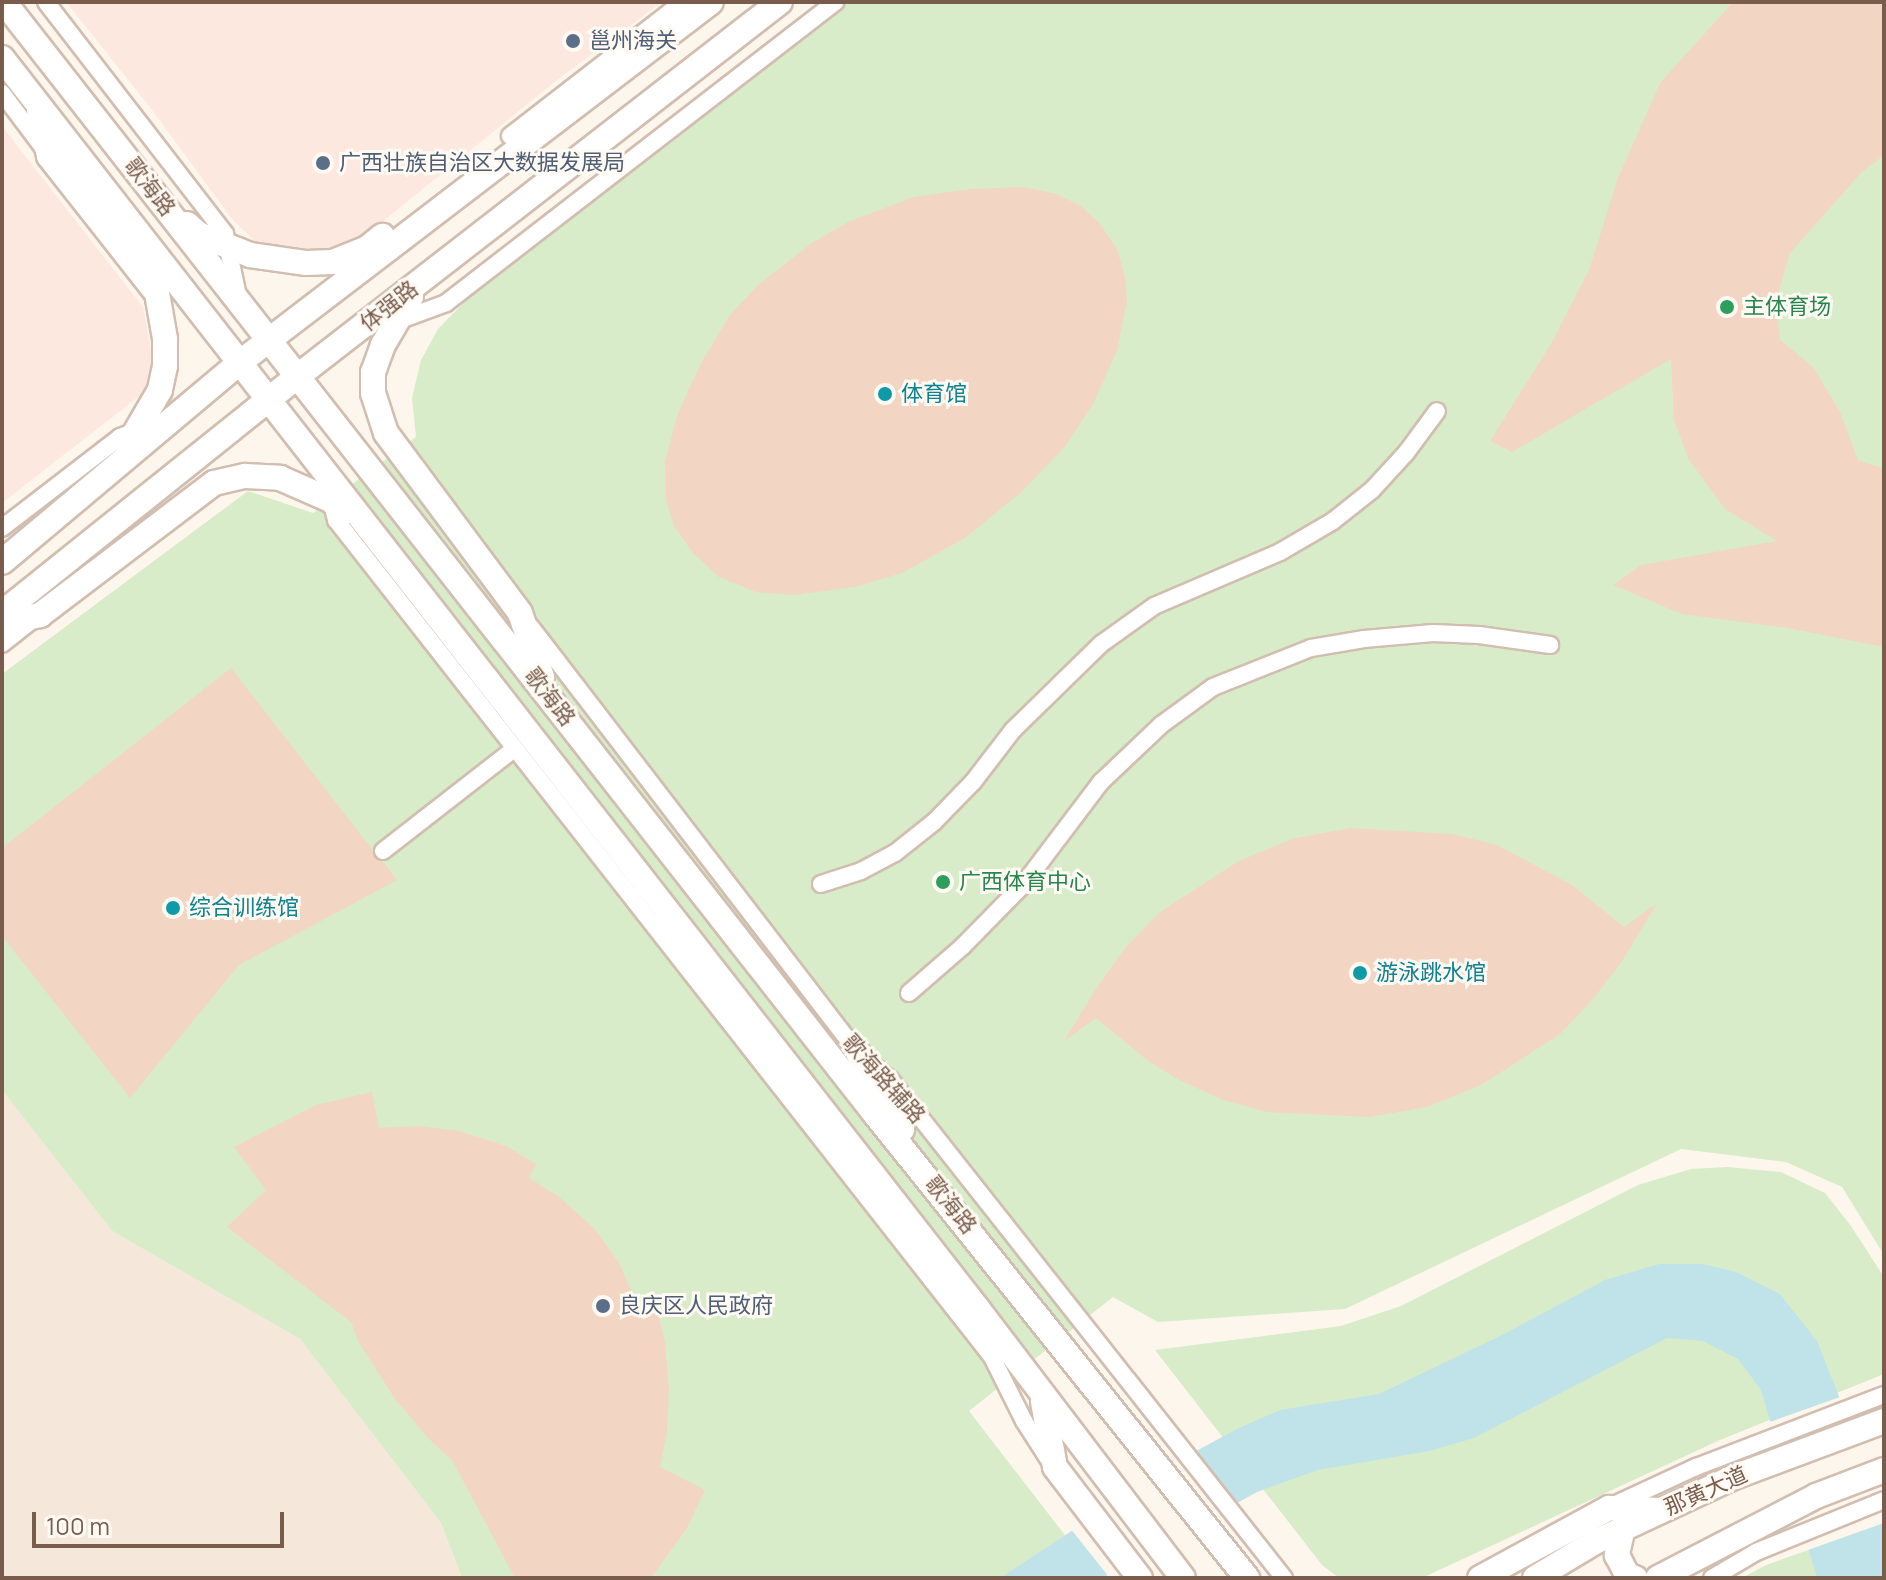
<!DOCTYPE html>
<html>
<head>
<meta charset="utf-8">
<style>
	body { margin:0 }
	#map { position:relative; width:1886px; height:1580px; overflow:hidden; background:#fdf6ec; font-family:Manrope,"Noto Sans SC",sans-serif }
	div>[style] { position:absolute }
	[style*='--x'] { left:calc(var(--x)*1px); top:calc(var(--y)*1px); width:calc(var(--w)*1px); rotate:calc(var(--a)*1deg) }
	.residential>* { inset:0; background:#f5e8da }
	.commercial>* { inset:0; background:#fde8e0 }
	.green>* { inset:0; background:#d8ecc9 }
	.water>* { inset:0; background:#bfe3e8 }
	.pier>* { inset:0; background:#fdf6ec }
	.building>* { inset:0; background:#f3d5c3 }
	.roads { filter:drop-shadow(2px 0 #d1beb0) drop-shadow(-2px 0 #d1beb0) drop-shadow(0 2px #d1beb0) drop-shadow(0 -2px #d1beb0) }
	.street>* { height:16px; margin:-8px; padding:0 8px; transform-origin:8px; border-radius:8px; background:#fff }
	.secondary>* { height:24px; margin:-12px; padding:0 12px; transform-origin:12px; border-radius:12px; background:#fff }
	.dots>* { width:22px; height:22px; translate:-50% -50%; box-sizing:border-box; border:4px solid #fffaf3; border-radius:50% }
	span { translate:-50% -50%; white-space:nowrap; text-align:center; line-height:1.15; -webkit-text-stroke:6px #fffaf3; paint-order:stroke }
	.service-label { font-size:22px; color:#4e5e75 }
	.left { translate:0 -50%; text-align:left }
	.street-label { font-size:22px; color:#7a5c4d }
	.leisure-label { font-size:22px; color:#27864d }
	.culture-label { font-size:22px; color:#0d838f }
	.frame { position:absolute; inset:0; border:4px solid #7a5c4d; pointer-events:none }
	.scale { position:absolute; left:32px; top:1512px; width:252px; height:36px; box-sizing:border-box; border:4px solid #7a5c4d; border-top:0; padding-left:10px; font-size:24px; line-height:28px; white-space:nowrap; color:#7a5c4d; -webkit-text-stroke:6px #fffaf3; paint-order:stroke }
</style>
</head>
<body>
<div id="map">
	<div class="residential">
		<div style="clip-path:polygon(2px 1090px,112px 1231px,300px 1339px,441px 1523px,462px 1578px,2px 1578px)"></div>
	</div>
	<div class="commercial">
		<div style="clip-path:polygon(66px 2px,662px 2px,557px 80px,355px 244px,306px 255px,261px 247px,232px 219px,149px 106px)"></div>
		<div style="clip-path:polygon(2px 126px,143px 307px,154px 365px,142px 394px,2px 503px)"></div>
	</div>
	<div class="green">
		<div style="clip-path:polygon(840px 2px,1884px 2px,1884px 1255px,1842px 1187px,1786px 1162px,1681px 1149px,1345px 1309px,1158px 1322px,1113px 1297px,969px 1411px,1098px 1578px,462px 1578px,441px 1523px,300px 1339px,112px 1231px,2px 1090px,2px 674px,248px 491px,313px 513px,416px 437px,412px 398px,421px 360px,438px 329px,471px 295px,653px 142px)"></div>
		<div style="clip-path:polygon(1727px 1167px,1781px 1172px,1825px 1193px,1851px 1226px,1884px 1277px,1884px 1374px,1720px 1440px,1422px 1578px,1339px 1578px,1322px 1565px,1155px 1350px,1341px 1326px,1401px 1306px,1638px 1185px,1691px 1169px)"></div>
		<div style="clip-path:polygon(1884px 1523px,1884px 1578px,1742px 1578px,1766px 1565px)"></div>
	</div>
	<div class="water">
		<div style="clip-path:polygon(1659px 1264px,1702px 1264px,1736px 1272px,1780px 1294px,1817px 1341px,1884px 1510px,1884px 1578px,1817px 1578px,1761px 1390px,1738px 1359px,1703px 1341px,1667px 1338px,1474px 1438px,1429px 1451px,1318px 1470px,1257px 1492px,1102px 1578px,1000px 1578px,1183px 1458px,1239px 1428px,1280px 1410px,1379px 1394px,1500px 1336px,1605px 1280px)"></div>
	</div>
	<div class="pier">
		<div style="clip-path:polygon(1843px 1396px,1884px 1499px,1884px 1523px,1805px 1551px,1767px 1423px)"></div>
		<div style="clip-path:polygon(1181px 1455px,1237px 1507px,1109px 1577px,1070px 1528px)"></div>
	</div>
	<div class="building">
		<div style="clip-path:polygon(1733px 2px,1884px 2px,1884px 155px,1861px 173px,1790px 253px,1776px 300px,1780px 340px,1813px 367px,1840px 412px,1858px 460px,1884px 469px,1884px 647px,1788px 628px,1682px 614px,1613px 585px,1641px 565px,1777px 541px,1725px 509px,1689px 460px,1674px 420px,1671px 359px,1512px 452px,1490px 441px,1551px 344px,1589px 270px,1618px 178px,1660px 83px)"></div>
		<div style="clip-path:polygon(1024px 187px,1056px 194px,1081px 206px,1100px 224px,1117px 249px,1125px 277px,1127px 300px,1117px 351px,1093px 404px,1064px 448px,1020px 493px,965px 538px,902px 573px,855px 587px,794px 595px,756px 592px,719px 577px,693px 553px,674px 526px,666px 499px,665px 461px,678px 413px,701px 363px,730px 315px,758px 285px,812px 243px,848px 222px,914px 197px,971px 189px)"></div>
		<div style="clip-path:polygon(231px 668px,372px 849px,374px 857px,383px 862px,397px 880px,239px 965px,130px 1098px,2px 936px,2px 848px)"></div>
		<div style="clip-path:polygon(1350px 828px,1452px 834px,1497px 845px,1572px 885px,1624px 927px,1657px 903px,1623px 960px,1593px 999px,1560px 1034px,1481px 1085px,1427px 1107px,1369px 1117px,1267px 1112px,1223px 1100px,1179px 1080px,1147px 1060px,1096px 1018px,1064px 1041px,1097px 987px,1126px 947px,1160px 912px,1239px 861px,1292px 839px)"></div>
		<div style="clip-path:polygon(372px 1092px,379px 1128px,418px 1126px,459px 1131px,506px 1146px,536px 1164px,529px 1178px,559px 1197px,595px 1229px,619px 1263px,638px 1306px,656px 1304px,665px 1343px,669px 1390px,667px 1432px,660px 1467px,705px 1490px,687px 1528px,651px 1578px,515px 1578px,452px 1460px,429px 1439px,395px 1399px,358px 1341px,351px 1322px,227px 1227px,266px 1190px,234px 1147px,316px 1105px)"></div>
	</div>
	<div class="roads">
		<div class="street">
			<div style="--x:46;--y:2;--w:293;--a:52.3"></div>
			<div style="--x:225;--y:234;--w:63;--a:78.2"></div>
			<div style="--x:2;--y:93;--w:70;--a:53.1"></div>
			<div style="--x:510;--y:136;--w:219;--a:-37.8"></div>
			<div style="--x:395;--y:322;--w:54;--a:-20.4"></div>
			<div style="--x:446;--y:303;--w:492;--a:-37.7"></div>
			<div style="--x:331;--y:501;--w:20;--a:75"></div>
			<div style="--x:336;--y:520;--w:1063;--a:51.91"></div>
			<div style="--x:992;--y:1357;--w:72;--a:63.4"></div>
			<div style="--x:1024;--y:1421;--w:46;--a:57.3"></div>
			<div style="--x:2;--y:528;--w:149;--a:-37.6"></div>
			<div style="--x:120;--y:437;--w:17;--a:-21"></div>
			<div style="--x:531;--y:627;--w:537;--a:52.49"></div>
			<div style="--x:858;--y:1053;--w:41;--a:39.1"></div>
			<div style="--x:890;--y:1079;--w:636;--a:51.71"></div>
			<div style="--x:2;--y:644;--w:42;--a:-38.2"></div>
			<div style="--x:383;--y:851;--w:166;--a:-37.9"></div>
			<div style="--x:821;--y:884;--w:42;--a:-18"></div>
			<div style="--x:861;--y:871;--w:38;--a:-28"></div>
			<div style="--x:895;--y:853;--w:50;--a:-38.5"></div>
			<div style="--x:934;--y:822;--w:56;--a:-45.7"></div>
			<div style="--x:973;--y:782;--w:66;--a:-52.4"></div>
			<div style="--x:1013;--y:730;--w:123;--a:-44.3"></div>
			<div style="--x:1101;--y:644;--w:65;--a:-35.6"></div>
			<div style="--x:1154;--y:606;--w:137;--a:-23.2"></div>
			<div style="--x:1280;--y:552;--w:61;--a:-30.3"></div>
			<div style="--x:1333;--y:521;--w:50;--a:-38.5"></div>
			<div style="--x:1372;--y:490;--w:50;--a:-47.4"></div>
			<div style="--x:1406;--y:453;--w:52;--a:-53.6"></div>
			<div style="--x:909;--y:993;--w:72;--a:-41"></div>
			<div style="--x:963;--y:946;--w:86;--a:-45.5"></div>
			<div style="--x:1023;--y:885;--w:129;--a:-52.9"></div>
			<div style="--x:1101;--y:782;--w:83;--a:-43.5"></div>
			<div style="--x:1161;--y:725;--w:64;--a:-36.2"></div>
			<div style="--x:1213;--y:687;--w:105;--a:-21.7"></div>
			<div style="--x:1311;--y:648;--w:54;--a:-9.6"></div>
			<div style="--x:1364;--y:639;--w:69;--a:-5"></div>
			<div style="--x:1433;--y:633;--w:46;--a:2.5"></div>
			<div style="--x:1479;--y:635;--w:72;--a:8"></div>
			<div style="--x:1614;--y:1505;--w:90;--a:-24.9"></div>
			<div style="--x:1696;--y:1467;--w:201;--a:-21"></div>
			<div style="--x:1712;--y:1578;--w:51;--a:-30.6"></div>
			<div style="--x:1756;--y:1552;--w:138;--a:-22.1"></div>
		</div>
		<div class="secondary">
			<div style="--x:4;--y:2;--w:1413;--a:51.93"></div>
			<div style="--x:875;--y:1114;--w:595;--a:51.28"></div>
			<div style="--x:2;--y:58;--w:1587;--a:52.04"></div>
			<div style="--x:978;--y:1309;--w:338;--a:52.7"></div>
			<div style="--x:39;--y:110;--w:47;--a:77.7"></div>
			<div style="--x:49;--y:156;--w:174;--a:51.8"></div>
			<div style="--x:157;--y:293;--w:47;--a:80.1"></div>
			<div style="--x:165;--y:339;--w:27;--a:90"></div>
			<div style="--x:165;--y:366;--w:25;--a:102"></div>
			<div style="--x:160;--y:390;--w:64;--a:120.2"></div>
			<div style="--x:187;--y:224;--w:15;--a:42"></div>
			<div style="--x:198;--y:234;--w:56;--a:22"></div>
			<div style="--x:250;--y:255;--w:57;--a:8.1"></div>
			<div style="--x:306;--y:263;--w:27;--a:-2"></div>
			<div style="--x:333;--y:262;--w:35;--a:-22"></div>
			<div style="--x:366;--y:249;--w:21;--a:-39"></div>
			<div style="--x:411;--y:297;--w:56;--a:120.3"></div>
			<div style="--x:383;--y:345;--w:29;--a:110"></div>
			<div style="--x:373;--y:372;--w:21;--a:90"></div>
			<div style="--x:373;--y:393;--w:42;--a:72"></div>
			<div style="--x:386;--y:433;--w:224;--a:53.3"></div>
			<div style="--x:520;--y:613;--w:68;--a:71"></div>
			<div style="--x:2;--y:562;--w:309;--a:-40"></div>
			<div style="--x:239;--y:363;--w:594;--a:-37.41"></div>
			<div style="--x:2;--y:613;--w:379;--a:-38.7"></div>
			<div style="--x:298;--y:376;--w:610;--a:-37.81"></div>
			<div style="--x:2;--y:622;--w:39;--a:-10"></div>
			<div style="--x:40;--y:615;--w:218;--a:-37.2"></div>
			<div style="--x:214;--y:483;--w:32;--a:-13"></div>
			<div style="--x:245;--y:476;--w:35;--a:3"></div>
			<div style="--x:280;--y:478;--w:55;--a:23.7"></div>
			<div style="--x:330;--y:500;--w:19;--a:39"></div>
			<div style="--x:858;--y:1053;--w:88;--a:59.9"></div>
			<div style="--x:1043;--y:1402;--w:66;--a:79.5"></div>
			<div style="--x:1055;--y:1467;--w:140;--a:52.6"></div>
			<div style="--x:1623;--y:1528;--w:28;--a:103"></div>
			<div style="--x:1617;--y:1555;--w:22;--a:63"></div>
			<div style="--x:1627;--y:1575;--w:9;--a:21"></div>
			<div style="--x:1480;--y:1578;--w:147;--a:-28.5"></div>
			<div style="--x:1609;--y:1508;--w:51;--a:2.2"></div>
			<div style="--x:1535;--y:1578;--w:70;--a:-31"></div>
			<div style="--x:1595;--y:1542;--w:153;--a:-25.1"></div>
			<div style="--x:1734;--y:1477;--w:160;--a:-20.5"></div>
			<div style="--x:1658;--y:1578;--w:178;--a:-27.4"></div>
			<div style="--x:1816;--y:1496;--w:73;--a:-20.9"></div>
		</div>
	</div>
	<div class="dots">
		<div style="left:573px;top:41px;background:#5c6f8a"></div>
		<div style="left:323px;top:163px;background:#5c6f8a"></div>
		<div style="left:1727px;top:307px;background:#2e9e5b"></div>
		<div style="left:885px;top:394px;background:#0f9aa8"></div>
		<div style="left:943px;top:882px;background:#2e9e5b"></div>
		<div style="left:173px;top:908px;background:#0f9aa8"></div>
		<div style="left:1360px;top:973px;background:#0f9aa8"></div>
		<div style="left:603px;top:1306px;background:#5c6f8a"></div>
	</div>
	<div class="service-label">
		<span class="left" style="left:589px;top:41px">邕州海关</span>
		<span class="left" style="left:339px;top:163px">广西壮族自治区大数据发展局</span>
		<span class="left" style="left:619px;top:1306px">良庆区人民政府</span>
	</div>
	<div class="street-label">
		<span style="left:150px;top:187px;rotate:52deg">歌海路</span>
		<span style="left:389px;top:306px;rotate:-38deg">体强路</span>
		<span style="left:550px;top:697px;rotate:52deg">歌海路</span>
		<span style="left:884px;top:1079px;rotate:48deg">歌海路辅路</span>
		<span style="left:951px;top:1205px;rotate:51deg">歌海路</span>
		<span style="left:1706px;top:1491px;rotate:-24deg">那黄大道</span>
	</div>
	<div class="leisure-label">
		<span class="left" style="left:1743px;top:307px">主体育场</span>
		<span class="left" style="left:959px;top:882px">广西体育中心</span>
	</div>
	<div class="culture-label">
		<span class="left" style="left:901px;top:394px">体育馆</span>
		<span class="left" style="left:189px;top:908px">综合训练馆</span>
		<span class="left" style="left:1376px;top:973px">游泳跳水馆</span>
	</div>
	<div class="frame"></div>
	<div class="scale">100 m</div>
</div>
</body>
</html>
